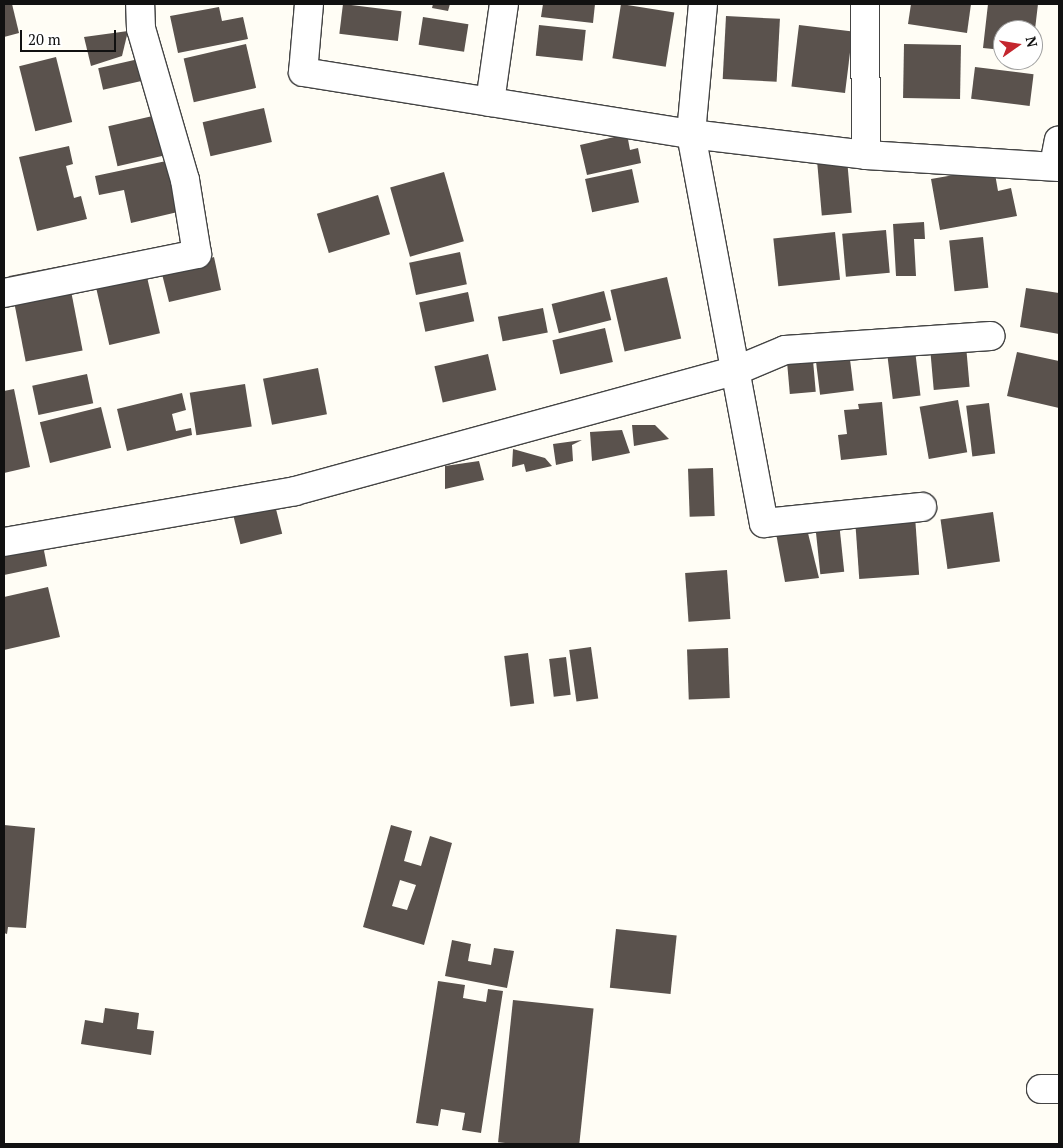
<!DOCTYPE html>
<html>
<head>
<meta charset="utf-8">
<style>
	body { margin:0 }
	#map { position:relative; width:1063px; height:1148px; overflow:hidden; background:#fffdf5; font-family:"PT Serif",serif }
	div>[style] { position:absolute }
	[style*='--x'] { left:calc(var(--x)*1px); top:calc(var(--y)*1px); width:calc(var(--w)*1px); rotate:calc(var(--a)*1deg) }
	.building>* { inset:0; background:#5a524d; transform-origin:0 0 }
	.roads { filter:drop-shadow(1px 0 #444) drop-shadow(-1px 0 #444) drop-shadow(0 1px #444) drop-shadow(0 -1px #444) }
	.street>* { height:28px; margin:-14px; padding:0 14px; transform-origin:14px; border-radius:14px; background:#fff }
	span { translate:-50% -50%; white-space:nowrap; text-align:center; line-height:1.15; -webkit-text-stroke:5px #fff; paint-order:stroke }
	.frame { position:absolute; inset:0; border:5px solid #111; pointer-events:none }
	.north { position:absolute; left:993px; top:20px; width:50px; height:50px; box-sizing:border-box; background:#fff; border:1px solid #a0a0a0; border-radius:50%; rotate:77deg; font-size:14px; font-weight:700; line-height:20px; text-align:center; color:#111 }
	.north::after { content:''; display:block; margin:auto; width:18px; height:22px; background:#c4262e; clip-path:polygon(50% 0,100% 100%,50% 72%,0 100%) }
	.scale { position:absolute; left:20px; top:30px; width:96px; height:22px; box-sizing:border-box; border:2px solid #111; border-top:0; padding-left:6px; font-size:15px; line-height:18px; white-space:nowrap; color:#111; -webkit-text-stroke:4px #fff; paint-order:stroke }
</style>
</head>
<body>
<div id="map">
	<div class="building">
		<div style="clip-path:polygon(4px 4px,12px 4px,19px 33px,4px 37px)"></div>
		<div style="left:343px;top:4px;width:59px;height:30px;rotate:7deg"></div>
		<div style="clip-path:polygon(433px 4px,450px 4px,448px 11px,432px 8px)"></div>
		<div style="clip-path:polygon(543px 4px,595px 4px,593px 23px,541px 17px)"></div>
		<div style="left:621px;top:4px;width:54px;height:55px;rotate:9deg"></div>
		<div style="clip-path:polygon(911px 4px,971px 4px,967px 33px,908px 24px)"></div>
		<div style="clip-path:polygon(988px 4px,1038px 4px,1034px 38px,1033px 30px,1003px 30px,1003px 50px,983px 48px)"></div>
		<div style="clip-path:polygon(219px 7px,222px 21px,243px 17px,248px 39px,178px 53px,170px 16px)"></div>
		<div style="left:726px;top:16px;width:54px;height:63px;rotate:3deg"></div>
		<div style="left:423px;top:17px;width:46px;height:28px;rotate:9deg"></div>
		<div style="left:539px;top:25px;width:47px;height:31px;rotate:6deg"></div>
		<div style="left:799px;top:25px;width:54px;height:62px;rotate:7deg"></div>
		<div style="clip-path:polygon(128px 31px,122px 56px,91px 66px,84px 37px)"></div>
		<div style="left:246px;top:44px;width:45px;height:64px;rotate:77deg"></div>
		<div style="left:904px;top:44px;width:57px;height:54px;rotate:1deg"></div>
		<div style="left:56px;top:57px;width:67px;height:38px;rotate:76deg"></div>
		<div style="left:143px;top:58px;width:22px;height:46px;rotate:77deg"></div>
		<div style="left:975px;top:67px;width:59px;height:32px;rotate:7deg"></div>
		<div style="left:264px;top:108px;width:35px;height:63px;rotate:77deg"></div>
		<div style="left:157px;top:115px;width:41px;height:50px;rotate:77deg"></div>
		<div style="clip-path:polygon(627px 134px,630px 150px,638px 148px,641px 163px,587px 175px,580px 145px)"></div>
		<div style="clip-path:polygon(69px 146px,73px 164px,66px 166px,74px 198px,81px 196px,87px 219px,37px 231px,19px 157px)"></div>
		<div style="left:847px;top:159px;width:54px;height:30px;rotate:85deg"></div>
		<div style="clip-path:polygon(171px 160px,182px 211px,131px 223px,124px 190px,99px 195px,95px 176px)"></div>
		<div style="clip-path:polygon(994px 168px,998px 191px,1011px 188px,1017px 216px,940px 230px,931px 179px)"></div>
		<div style="left:632px;top:169px;width:34px;height:48px;rotate:78deg"></div>
		<div style="left:444px;top:172px;width:72px;height:56px;rotate:74deg"></div>
		<div style="left:378px;top:195px;width:41px;height:64px;rotate:73deg"></div>
		<div style="clip-path:polygon(924px 222px,925px 239px,914px 239px,916px 276px,896px 276px,893px 224px)"></div>
		<div style="left:886px;top:230px;width:43px;height:44px;rotate:85deg"></div>
		<div style="left:835px;top:232px;width:48px;height:62px;rotate:84deg"></div>
		<div style="left:983px;top:237px;width:51px;height:34px;rotate:84deg"></div>
		<div style="left:460px;top:252px;width:33px;height:52px;rotate:78deg"></div>
		<div style="clip-path:polygon(214px 257px,221px 290px,169px 302px,162px 274px)"></div>
		<div style="left:144px;top:264px;width:71px;height:52px;rotate:77deg"></div>
		<div style="left:66px;top:265px;width:87px;height:58px;rotate:79deg"></div>
		<div style="left:667px;top:277px;width:63px;height:58px;rotate:77deg"></div>
		<div style="clip-path:polygon(1026px 288px,1059px 293px,1059px 334px,1020px 327px)"></div>
		<div style="left:604px;top:291px;width:30px;height:54px;rotate:76deg"></div>
		<div style="left:468px;top:292px;width:30px;height:50px;rotate:78deg"></div>
		<div style="left:543px;top:308px;width:25px;height:46px;rotate:79deg"></div>
		<div style="left:912px;top:326px;width:70px;height:28px;rotate:83deg"></div>
		<div style="left:605px;top:328px;width:35px;height:54px;rotate:77deg"></div>
		<div style="left:965px;top:334px;width:53px;height:36px;rotate:85deg"></div>
		<div style="left:847px;top:335px;width:56px;height:34px;rotate:83deg"></div>
		<div style="left:812px;top:349px;width:43px;height:26px;rotate:85deg"></div>
		<div style="clip-path:polygon(1017px 352px,1059px 361px,1059px 408px,1007px 396px)"></div>
		<div style="left:488px;top:354px;width:37px;height:55px;rotate:77deg"></div>
		<div style="left:318px;top:368px;width:47px;height:56px;rotate:79deg"></div>
		<div style="left:87px;top:374px;width:30px;height:56px;rotate:78deg"></div>
		<div style="left:245px;top:384px;width:43px;height:56px;rotate:81deg"></div>
		<div style="clip-path:polygon(14px 389px,30px 467px,4px 473px,4px 391px)"></div>
		<div style="clip-path:polygon(182px 393px,186px 410px,172px 414px,176px 431px,191px 428px,192px 435px,127px 451px,117px 409px)"></div>
		<div style="left:958px;top:400px;width:53px;height:39px;rotate:80deg"></div>
		<div style="clip-path:polygon(882px 402px,887px 455px,841px 460px,838px 435px,847px 434px,844px 410px,859px 409px,858px 404px)"></div>
		<div style="left:989px;top:403px;width:51px;height:23px;rotate:83deg"></div>
		<div style="left:101px;top:407px;width:42px;height:63px;rotate:76deg"></div>
		<div style="clip-path:polygon(632px 425px,655px 425px,669px 439px,634px 446px)"></div>
		<div style="clip-path:polygon(622px 430px,630px 453px,592px 461px,590px 432px)"></div>
		<div style="clip-path:polygon(582px 440px,572px 445px,573px 461px,556px 465px,553px 444px)"></div>
		<div style="clip-path:polygon(513px 449px,545px 458px,552px 466px,526px 472px,524px 464px,512px 467px)"></div>
		<div style="clip-path:polygon(479px 461px,484px 480px,445px 489px,445px 466px)"></div>
		<div style="left:713px;top:468px;width:48px;height:25px;rotate:88deg"></div>
		<div style="left:272px;top:493px;width:42px;height:43px;rotate:76deg"></div>
		<div style="left:993px;top:512px;width:50px;height:53px;rotate:82deg"></div>
		<div style="left:915px;top:516px;width:59px;height:60px;rotate:86deg"></div>
		<div style="left:839px;top:522px;width:50px;height:24px;rotate:84deg"></div>
		<div style="clip-path:polygon(39px 525px,47px 566px,4px 575px,4px 532px)"></div>
		<div style="clip-path:polygon(775px 528px,807px 529px,819px 578px,785px 582px)"></div>
		<div style="left:727px;top:570px;width:49px;height:42px;rotate:86deg"></div>
		<div style="clip-path:polygon(48px 587px,60px 637px,4px 650px,4px 597px)"></div>
		<div style="left:591px;top:647px;width:52px;height:22px;rotate:82deg"></div>
		<div style="left:728px;top:648px;width:50px;height:41px;rotate:88deg"></div>
		<div style="left:528px;top:653px;width:51px;height:24px;rotate:83deg"></div>
		<div style="left:566px;top:657px;width:38px;height:17px;rotate:83deg"></div>
		<div style="clip-path:polygon(4px 825px,35px 828px,26px 928px,8px 927px,7px 934px,4px 933px)"></div>
		<div style="clip-path:polygon(evenodd,391px 825px,412px 831px,404px 861px,421px 866px,430px 836px,452px 843px,424px 945px,363px 927px,391px 825px,400px 880px,416px 885px,407px 910px,392px 906px,400px 880px)"></div>
		<div style="left:616px;top:929px;width:61px;height:59px;rotate:6deg"></div>
		<div style="clip-path:polygon(452px 940px,471px 944px,468px 961px,491px 965px,494px 948px,514px 951px,507px 988px,445px 976px)"></div>
		<div style="clip-path:polygon(438px 981px,465px 985px,463px 998px,486px 1002px,488px 989px,503px 991px,481px 1133px,462px 1130px,465px 1113px,441px 1109px,438px 1126px,416px 1123px)"></div>
		<div style="left:513px;top:1000px;width:81px;height:143px;rotate:6deg"></div>
		<div style="clip-path:polygon(105px 1008px,139px 1013px,137px 1029px,154px 1031px,151px 1055px,81px 1044px,85px 1020px,103px 1023px)"></div>
	</div>
	<div class="roads">
		<div class="street">
			<div style="--x:309;--y:4;--w:68;--a:95"></div>
			<div style="--x:303;--y:72;--w:393;--a:9.1"></div>
			<div style="--x:691;--y:134;--w:176;--a:6.8"></div>
			<div style="--x:866;--y:155;--w:193;--a:3.6"></div>
			<div style="--x:703;--y:4;--w:131;--a:95.3"></div>
			<div style="--x:691;--y:134;--w:396;--a:79.4"></div>
			<div style="--x:764;--y:523;--w:159;--a:-5.8"></div>
			<div style="--x:865;--y:4;--w:151;--a:89.6"></div>
			<div style="--x:490;--y:102;--w:99;--a:-81.9"></div>
			<div style="--x:1054;--y:165;--w:25;--a:-79"></div>
			<div style="--x:4;--y:293;--w:197;--a:-11.4"></div>
			<div style="--x:197;--y:254;--w:75;--a:-99.2"></div>
			<div style="--x:185;--y:180;--w:157;--a:-106.2"></div>
			<div style="--x:141;--y:29;--w:25;--a:-92"></div>
			<div style="--x:4;--y:542;--w:295;--a:-9.9"></div>
			<div style="--x:295;--y:491;--w:456;--a:-15.3"></div>
			<div style="--x:735;--y:371;--w:54;--a:-22.8"></div>
			<div style="--x:785;--y:350;--w:206;--a:-3.9"></div>
			<div style="--x:1041;--y:1089;--w:18;--a:0"></div>
		</div>
	</div>
	<div class="frame"></div>
	<div class="north">N</div>
	<div class="scale">20 m</div>
</div>
</body>
</html>
